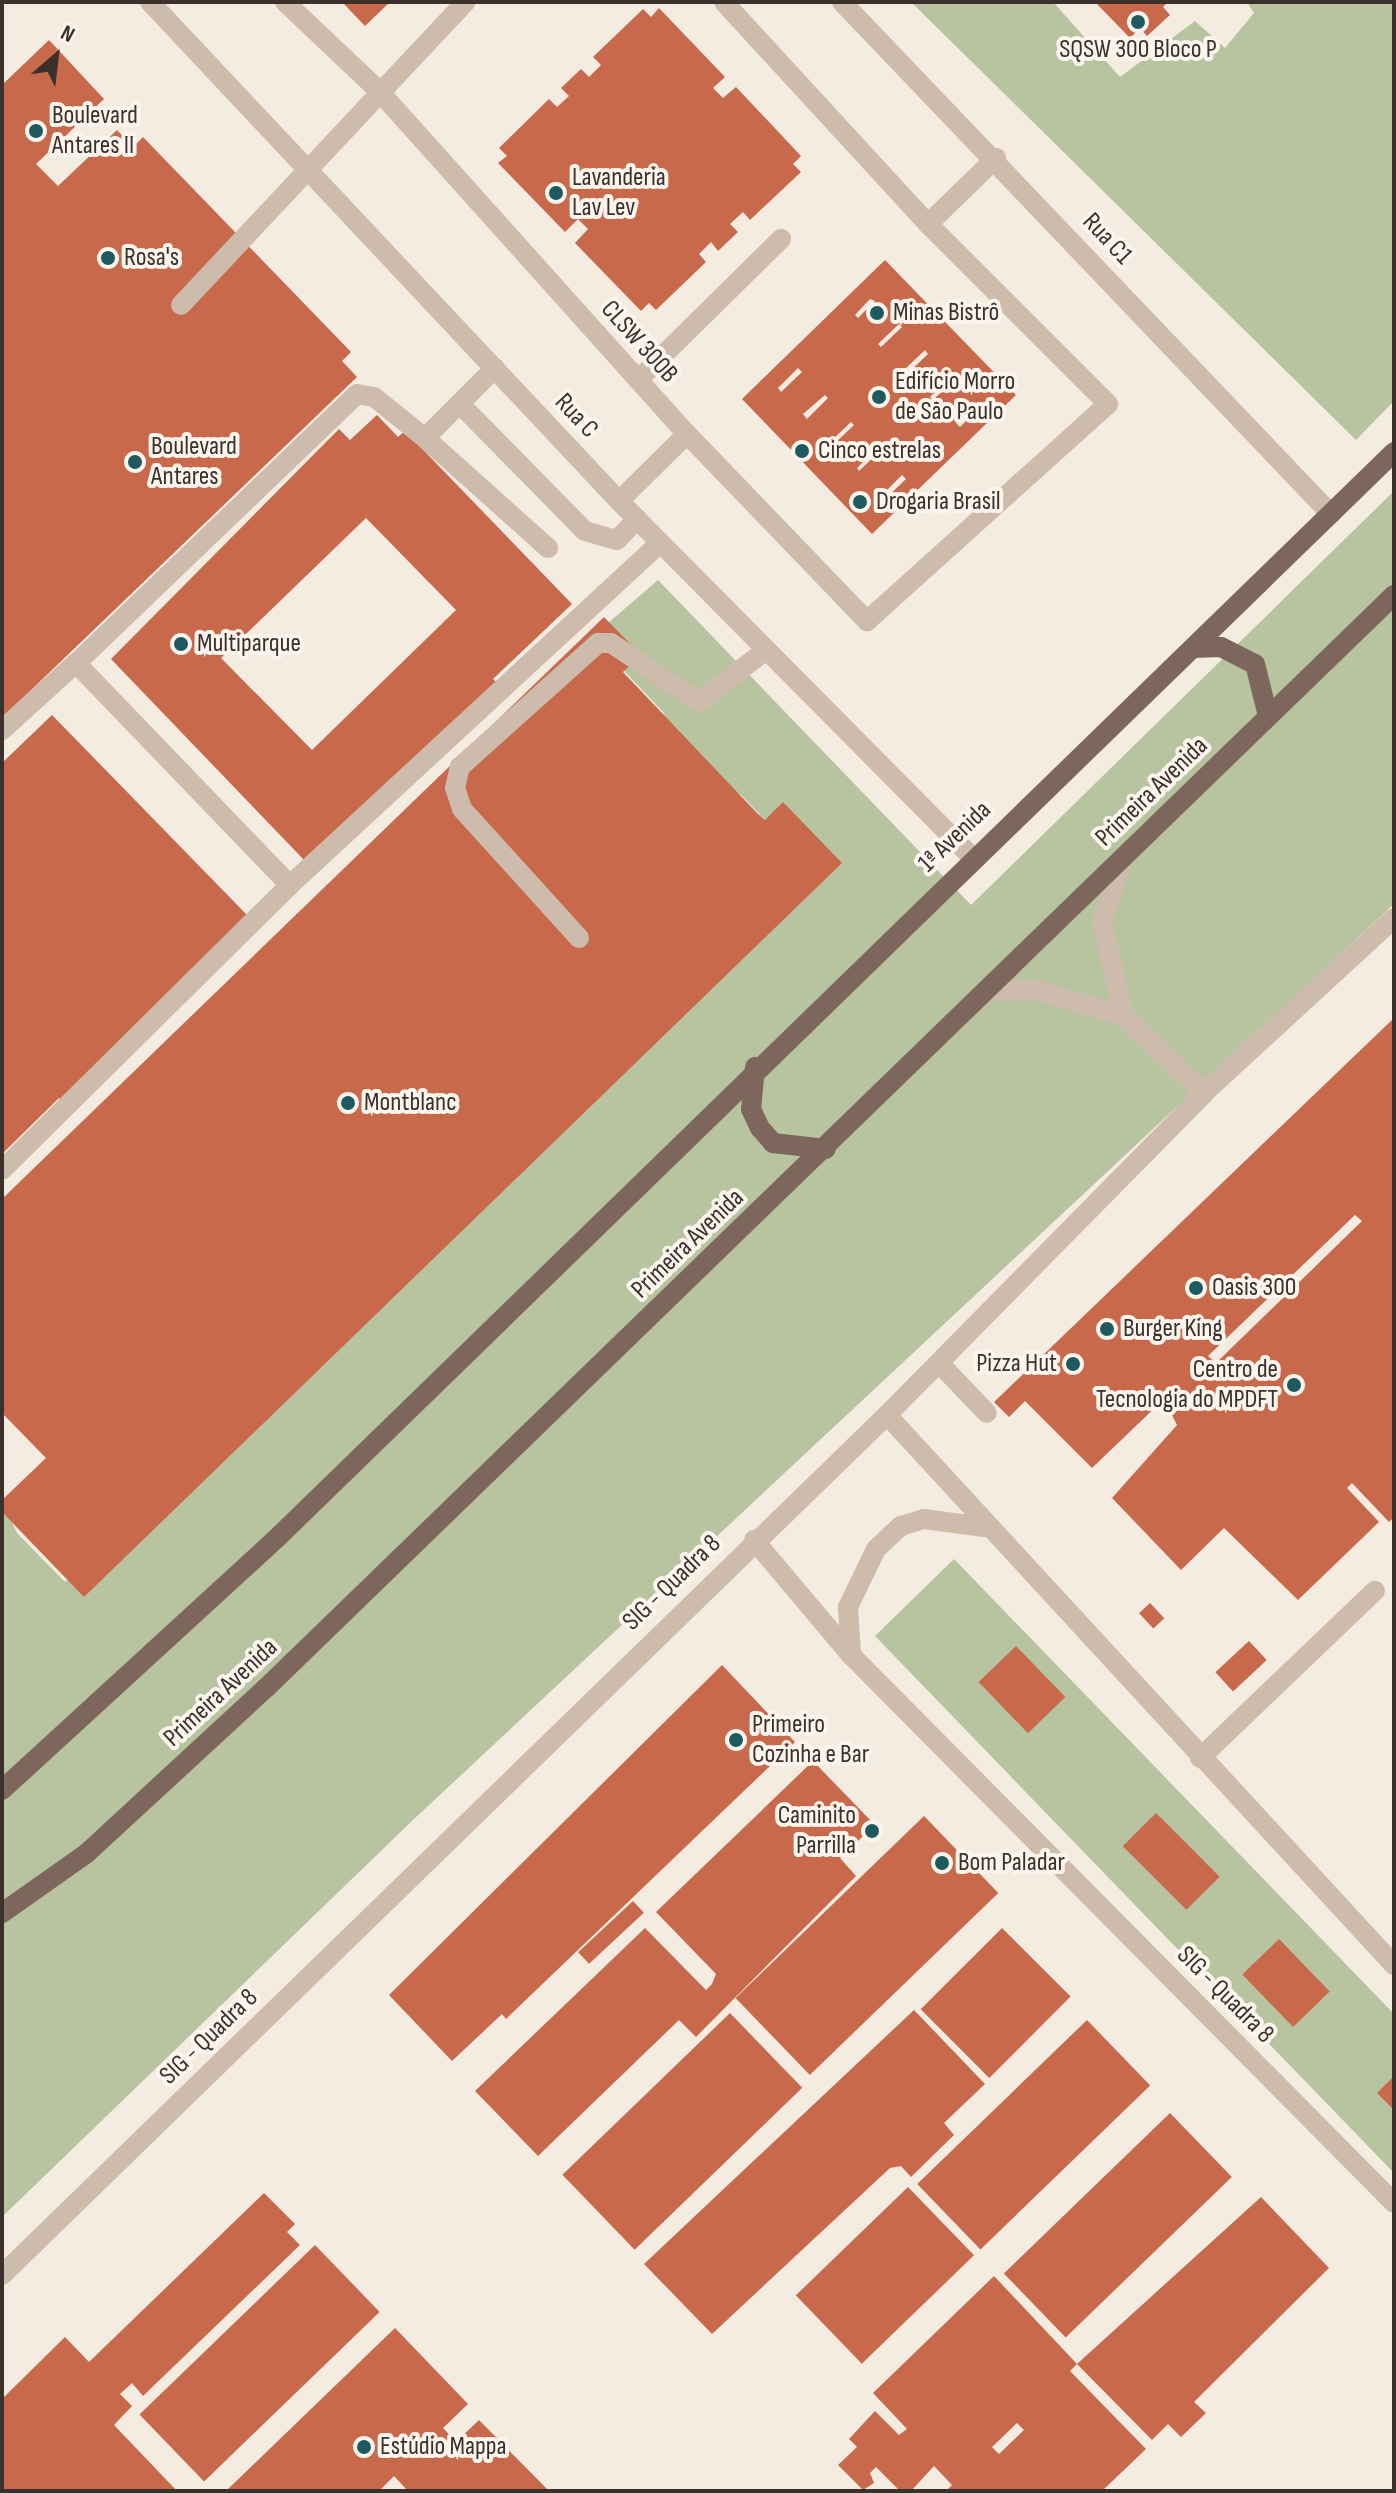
<!DOCTYPE html>
<html>
<head>
<meta charset="utf-8">
<style>
	body { margin:0 }
	#map { position:relative; width:1396px; height:2493px; overflow:hidden; background:#f4ebe1; font-family:"Sofia Sans Condensed",sans-serif }
	div>[style] { position:absolute }
	[style*='--x'] { left:calc(var(--x)*1px); top:calc(var(--y)*1px); width:calc(var(--w)*1px); rotate:calc(var(--a)*1deg) }
	.green>* { inset:0; background:#b8c4a0 }
	.building>* { inset:0; background:#c8694b; transform-origin:0 0 }
	.minor>* { height:20px; margin:-10px; padding:0 10px; transform-origin:10px; border-radius:10px; background:#cdbbac }
	.major>* { height:20px; margin:-10px; padding:0 10px; transform-origin:10px; border-radius:10px; background:#7d675c }
	.dots>* { width:22px; height:22px; translate:-50% -50%; box-sizing:border-box; border:4px solid #fbf5ee; border-radius:50% }
	span { translate:-50% -50%; white-space:nowrap; text-align:center; line-height:1.15; -webkit-text-stroke:8px #fbf5ee; paint-order:stroke }
	.poi-label { font-size:26px; color:#3b302b }
	.left { translate:0 -50%; text-align:left }
	.right { translate:-100% -50%; text-align:right }
	.street-label { font-size:26px; color:#3b302b }
	.frame { position:absolute; inset:0; border:4px solid #3b302b; pointer-events:none }
	.north { position:absolute; left:16px; top:16px; width:80px; height:80px; -webkit-text-stroke:6px #fbf5ee; paint-order:stroke; rotate:28deg; font-size:22px; font-weight:700; line-height:32px; text-align:center; color:#3b302b }
	.north::after { content:''; display:block; margin:auto; width:28px; height:36px; background:#3b302b; clip-path:polygon(50% 0,100% 100%,50% 72%,0 100%) }
</style>
</head>
<body>
<div id="map">
	<div class="green">
		<div style="clip-path:polygon(911px 2px,1053px 2px,1120px 77px,1195px 21px,1225px 48px,1254px 13px,1247px 2px,1394px 2px,1394px 401px,1356px 440px)"></div>
		<div style="clip-path:polygon(1394px 491px,1394px 904px,413px 1820px,2px 2217px,2px 1501px,17px 1533px,65px 1582px,795px 851px,739px 793px,654px 875px,577px 795px,664px 713px,592px 637px,658px 580px,971px 905px)"></div>
		<div style="clip-path:polygon(954px 1559px,1394px 2014px,1394px 2173px,875px 1636px)"></div>
	</div>
	<div class="building">
		<div style="clip-path:polygon(342px 2px,390px 2px,365px 26px)"></div>
		<div style="clip-path:polygon(1095px 2px,1168px 2px,1163px 7px,1170px 15px,1147px 36px,1140px 28px,1130px 38px)"></div>
		<div style="clip-path:polygon(659px 8px,725px 77px,713px 88px,723px 98px,736px 87px,801px 156px,793px 164px,801px 172px,750px 220px,743px 212px,730px 224px,738px 232px,718px 251px,711px 242px,699px 254px,706px 262px,656px 310px,649px 303px,641px 311px,575px 243px,588px 229px,578px 219px,565px 232px,498px 163px,507px 156px,499px 148px,549px 99px,557px 107px,569px 96px,561px 88px,581px 69px,589px 77px,601px 65px,593px 57px,643px 9px,651px 17px)"></div>
		<div style="clip-path:polygon(49px 40px,104px 99px,36px 164px,58px 186px,117px 130px,133px 147px,143px 137px,351px 352px,342px 361px,357px 377px,2px 718px,2px 85px)"></div>
		<div style="clip-path:polygon(evenodd,885px 260px,1016px 395px,872px 534px,742px 399px,885px 260px,870px 299px,875px 301px,858px 318px,855px 315px,870px 299px,885px 260px,899px 324px,902px 327px,881px 347px,878px 344px,899px 324px,885px 260px,925px 350px,928px 354px,908px 373px,904px 370px,925px 350px,885px 260px,798px 368px,802px 372px,781px 392px,778px 388px,798px 368px,885px 260px,951px 377px,954px 380px,933px 400px,930px 397px,951px 377px,885px 260px,825px 395px,828px 398px,807px 419px,803px 414px,825px 395px,885px 260px,977px 404px,980px 407px,960px 427px,956px 423px,977px 404px,885px 260px,851px 422px,854px 425px,833px 445px,830px 442px,851px 422px,885px 260px,876px 449px,879px 452px,859px 471px,857px 468px,876px 449px,885px 260px,902px 475px,906px 479px,885px 499px,882px 495px,902px 475px)"></div>
		<div style="clip-path:polygon(evenodd,377px 415px,398px 437px,405px 431px,572px 604px,493px 679px,498px 684px,305px 861px,111px 659px,339px 429px,350px 440px,377px 415px,366px 518px,456px 610px,312px 750px,221px 658px,366px 518px)"></div>
		<div style="clip-path:polygon(604px 617px,641px 655px,623px 672px,757px 813px,765px 820px,783px 802px,842px 863px,84px 1597px,2px 1512px,2px 1500px,46px 1458px,2px 1413px,2px 1199px)"></div>
		<div style="clip-path:polygon(52px 715px,248px 916px,64px 1103px,59px 1098px,2px 1154px,2px 763px)"></div>
		<div style="clip-path:polygon(evenodd,1394px 1018px,1394px 1517px,1389px 1522px,1352px 1483px,1347px 1488px,1379px 1522px,1298px 1600px,1224px 1528px,1181px 1570px,1112px 1498px,1177px 1425px,1164px 1399px,1092px 1468px,1025px 1401px,1009px 1417px,994px 1402px,1394px 1018px,1355px 1215px,1362px 1221px,1216px 1363px,1208px 1356px,1355px 1215px)"></div>
		<div style="left:1150px;top:1603px;width:21px;height:15px;rotate:47deg"></div>
		<div style="left:1249px;top:1641px;width:26px;height:46px;rotate:47deg"></div>
		<div style="left:1016px;top:1646px;width:71px;height:52px;rotate:46deg"></div>
		<div style="clip-path:polygon(722px 1665px,795px 1742px,506px 2019px,502px 2014px,452px 2061px,389px 1995px)"></div>
		<div style="clip-path:polygon(813px 1761px,875px 1825px,840px 1858px,856px 1876px,696px 2037px,679px 2020px,538px 2156px,475px 2091px,645px 1928px,706px 1990px,712px 1984px,716px 1974px,656px 1912px)"></div>
		<div style="left:1156px;top:1813px;width:90px;height:47px;rotate:45deg"></div>
		<div style="left:924px;top:1816px;width:107px;height:262px;rotate:46deg"></div>
		<div style="left:633px;top:1901px;width:16px;height:75px;rotate:47deg"></div>
		<div style="left:1002px;top:1928px;width:97px;height:115px;rotate:45deg"></div>
		<div style="left:1279px;top:1939px;width:73px;height:51px;rotate:46deg"></div>
		<div style="clip-path:polygon(914px 2010px,985px 2084px,944px 2123px,954px 2135px,911px 2177px,901px 2166px,890px 2168px,712px 2334px,644px 2264px)"></div>
		<div style="left:730px;top:2013px;width:104px;height:233px;rotate:46deg"></div>
		<div style="left:1087px;top:2020px;width:91px;height:236px;rotate:46deg"></div>
		<div style="clip-path:polygon(1394px 2076px,1394px 2110px,1377px 2093px)"></div>
		<div style="left:1170px;top:2113px;width:89px;height:231px;rotate:46deg"></div>
		<div style="left:908px;top:2187px;width:95px;height:156px;rotate:46deg"></div>
		<div style="clip-path:polygon(264px 2193px,295px 2224px,287px 2232px,300px 2245px,143px 2396px,132px 2383px,120px 2394px,132px 2406px,114px 2425px,177px 2491px,2px 2491px,2px 2399px,65px 2337px,89px 2362px)"></div>
		<div style="clip-path:polygon(evenodd,1261px 2197px,1329px 2268px,1194px 2402px,1206px 2413px,1181px 2437px,1168px 2424px,1152px 2440px,1077px 2364px,1070px 2371px,1146px 2449px,1102px 2491px,946px 2491px,952px 2485px,934px 2466px,911px 2491px,900px 2491px,876px 2467px,870px 2473px,874px 2483px,863px 2490px,838px 2465px,857px 2447px,849px 2439px,875px 2411px,899px 2435px,907px 2429px,873px 2393px,994px 2276px,1077px 2364px,1261px 2197px,1017px 2423px,1024px 2430px,999px 2454px,992px 2447px,1017px 2423px)"></div>
		<div style="left:315px;top:2245px;width:93px;height:244px;rotate:46deg"></div>
		<div style="clip-path:polygon(395px 2328px,468px 2404px,443px 2428px,456px 2442px,479px 2420px,549px 2491px,408px 2491px,394px 2476px,379px 2491px,226px 2491px)"></div>
	</div>
	<div class="minor">
		<div style="--x:150;--y:2;--w:685;--a:46.78"></div>
		<div style="--x:619;--y:501;--w:501;--a:45.24"></div>
		<div style="--x:285;--y:2;--w:129;--a:43.4"></div>
		<div style="--x:379;--y:91;--w:461;--a:48.1"></div>
		<div style="--x:687;--y:434;--w:260;--a:46.1"></div>
		<div style="--x:867;--y:621;--w:324;--a:-42"></div>
		<div style="--x:1108;--y:404;--w:255;--a:-135"></div>
		<div style="--x:928;--y:224;--w:301;--a:-132.6"></div>
		<div style="--x:842;--y:2;--w:708;--a:46.32"></div>
		<div style="--x:928;--y:224;--w:95;--a:-44.1"></div>
		<div style="--x:181;--y:305;--w:416;--a:-46.8"></div>
		<div style="--x:495;--y:368;--w:99;--a:135"></div>
		<div style="--x:425;--y:438;--w:165;--a:41.8"></div>
		<div style="--x:638;--y:380;--w:201;--a:-44.6"></div>
		<div style="--x:460;--y:404;--w:178;--a:45.5"></div>
		<div style="--x:585;--y:531;--w:33;--a:16"></div>
		<div style="--x:617;--y:540;--w:29;--a:-46"></div>
		<div style="--x:425;--y:438;--w:65;--a:-141.2"></div>
		<div style="--x:374;--y:397;--w:17;--a:-170"></div>
		<div style="--x:357;--y:394;--w:389;--a:136.2"></div>
		<div style="--x:76;--y:663;--w:308;--a:46.1"></div>
		<div style="--x:290;--y:885;--w:504;--a:-42.75"></div>
		<div style="--x:619;--y:501;--w:95;--a:-44.6"></div>
		<div style="--x:2;--y:730;--w:100;--a:-42.2"></div>
		<div style="--x:1124;--y:856;--w:70;--a:108.4"></div>
		<div style="--x:1102;--y:922;--w:97;--a:76.8"></div>
		<div style="--x:579;--y:938;--w:174;--a:-132.2"></div>
		<div style="--x:462;--y:809;--w:22;--a:-108"></div>
		<div style="--x:455;--y:788;--w:22;--a:-77"></div>
		<div style="--x:460;--y:767;--w:186;--a:-41.9"></div>
		<div style="--x:598;--y:643;--w:13;--a:0"></div>
		<div style="--x:611;--y:643;--w:106;--a:33.8"></div>
		<div style="--x:699;--y:702;--w:85;--a:-37.8"></div>
		<div style="--x:985;--y:991;--w:51;--a:-1.1"></div>
		<div style="--x:1036;--y:990;--w:92;--a:16.5"></div>
		<div style="--x:1124;--y:1016;--w:111;--a:43.9"></div>
		<div style="--x:2;--y:1170;--w:405;--a:-44.7"></div>
		<div style="--x:939;--y:1363;--w:69;--a:46.2"></div>
		<div style="--x:887;--y:1415;--w:748;--a:47.33"></div>
		<div style="--x:754;--y:1540;--w:150;--a:49.9"></div>
		<div style="--x:851;--y:1655;--w:771;--a:45.26"></div>
		<div style="--x:851;--y:1655;--w:48;--a:-93.6"></div>
		<div style="--x:848;--y:1607;--w:64;--a:-64.2"></div>
		<div style="--x:876;--y:1549;--w:34;--a:-43"></div>
		<div style="--x:901;--y:1526;--w:24;--a:-17"></div>
		<div style="--x:924;--y:1519;--w:61;--a:7.6"></div>
		<div style="--x:1200;--y:1758;--w:242;--a:-43.7"></div>
		<div style="--x:2;--y:2275;--w:1234;--a:-44.18"></div>
		<div style="--x:887;--y:1415;--w:452;--a:-45.4"></div>
		<div style="--x:1204;--y:1093;--w:258;--a:-42.6"></div>
	</div>
	<div class="major">
		<div style="--x:1194;--y:648;--w:27;--a:-2"></div>
		<div style="--x:1221;--y:647;--w:38;--a:27"></div>
		<div style="--x:1255;--y:664;--w:54;--a:76"></div>
		<div style="--x:755;--y:1067;--w:42;--a:95.4"></div>
		<div style="--x:751;--y:1109;--w:21;--a:65"></div>
		<div style="--x:760;--y:1128;--w:20;--a:49"></div>
		<div style="--x:773;--y:1143;--w:53;--a:6.5"></div>
		<div style="--x:2;--y:1790;--w:376;--a:-42.5"></div>
		<div style="--x:279;--y:1536;--w:1555;--a:-44.19"></div>
		<div style="--x:2;--y:1913;--w:104;--a:-35.2"></div>
		<div style="--x:87;--y:1853;--w:243;--a:-42.7"></div>
		<div style="--x:266;--y:1688;--w:1571;--a:-44.1"></div>
	</div>
	<div class="dots">
		<div style="left:1138px;top:22px;background:#1f5a5e"></div>
		<div style="left:36px;top:131px;background:#1f5a5e"></div>
		<div style="left:556px;top:193px;background:#1f5a5e"></div>
		<div style="left:108px;top:258px;background:#1f5a5e"></div>
		<div style="left:877px;top:313px;background:#1f5a5e"></div>
		<div style="left:879px;top:397px;background:#1f5a5e"></div>
		<div style="left:802px;top:451px;background:#1f5a5e"></div>
		<div style="left:135px;top:462px;background:#1f5a5e"></div>
		<div style="left:860px;top:502px;background:#1f5a5e"></div>
		<div style="left:181px;top:644px;background:#1f5a5e"></div>
		<div style="left:348px;top:1103px;background:#1f5a5e"></div>
		<div style="left:1196px;top:1288px;background:#1f5a5e"></div>
		<div style="left:1107px;top:1329px;background:#1f5a5e"></div>
		<div style="left:1073px;top:1364px;background:#1f5a5e"></div>
		<div style="left:1294px;top:1385px;background:#1f5a5e"></div>
		<div style="left:736px;top:1740px;background:#1f5a5e"></div>
		<div style="left:872px;top:1831px;background:#1f5a5e"></div>
		<div style="left:942px;top:1863px;background:#1f5a5e"></div>
		<div style="left:364px;top:2447px;background:#1f5a5e"></div>
	</div>
	<div class="poi-label">
		<span style="left:1138px;top:50px">SQSW 300 Bloco P</span>
		<span class="left" style="left:52px;top:131px">Boulevard<br>Antares II</span>
		<span class="left" style="left:572px;top:193px">Lavanderia<br>Lav Lev</span>
		<span class="left" style="left:124px;top:258px">Rosa's</span>
		<span class="left" style="left:893px;top:313px">Minas Bistrô</span>
		<span class="left" style="left:895px;top:397px">Edifício Morro<br>de São Paulo</span>
		<span class="left" style="left:151px;top:462px">Boulevard<br>Antares</span>
		<span class="left" style="left:818px;top:451px">Cinco estrelas</span>
		<span class="left" style="left:876px;top:502px">Drogaria Brasil</span>
		<span class="left" style="left:197px;top:644px">Multiparque</span>
		<span class="left" style="left:364px;top:1103px">Montblanc</span>
		<span class="left" style="left:1212px;top:1288px">Oasis 300</span>
		<span class="left" style="left:1123px;top:1329px">Burger King</span>
		<span class="right" style="left:1057px;top:1364px">Pizza Hut</span>
		<span class="right" style="left:1278px;top:1385px">Centro de<br>Tecnologia do MPDFT</span>
		<span class="left" style="left:752px;top:1740px">Primeiro<br>Cozinha e Bar</span>
		<span class="right" style="left:856px;top:1831px">Caminito<br>Parrilla</span>
		<span class="left" style="left:958px;top:1863px">Bom Paladar</span>
		<span class="left" style="left:380px;top:2447px">Estúdio Mappa</span>
	</div>
	<div class="street-label">
		<span style="left:1107px;top:239px;rotate:47deg">Rua C1</span>
		<span style="left:639px;top:342px;rotate:48deg">CLSW 300B</span>
		<span style="left:576px;top:416px;rotate:47deg">Rua C</span>
		<span style="left:1152px;top:792px;rotate:-44deg">Primeira Avenida</span>
		<span style="left:955px;top:837px;rotate:-44deg">1ª Avenida</span>
		<span style="left:688px;top:1244px;rotate:-44deg">Primeira Avenida</span>
		<span style="left:672px;top:1583px;rotate:-44deg">SIG - Quadra 8</span>
		<span style="left:221px;top:1693px;rotate:-43deg">Primeira Avenida</span>
		<span style="left:1225px;top:1995px;rotate:45deg">SIG - Quadra 8</span>
		<span style="left:209px;top:2037px;rotate:-44deg">SIG - Quadra 8</span>
	</div>
	<div class="frame"></div>
	<div class="north">N</div>
</div>
</body>
</html>
